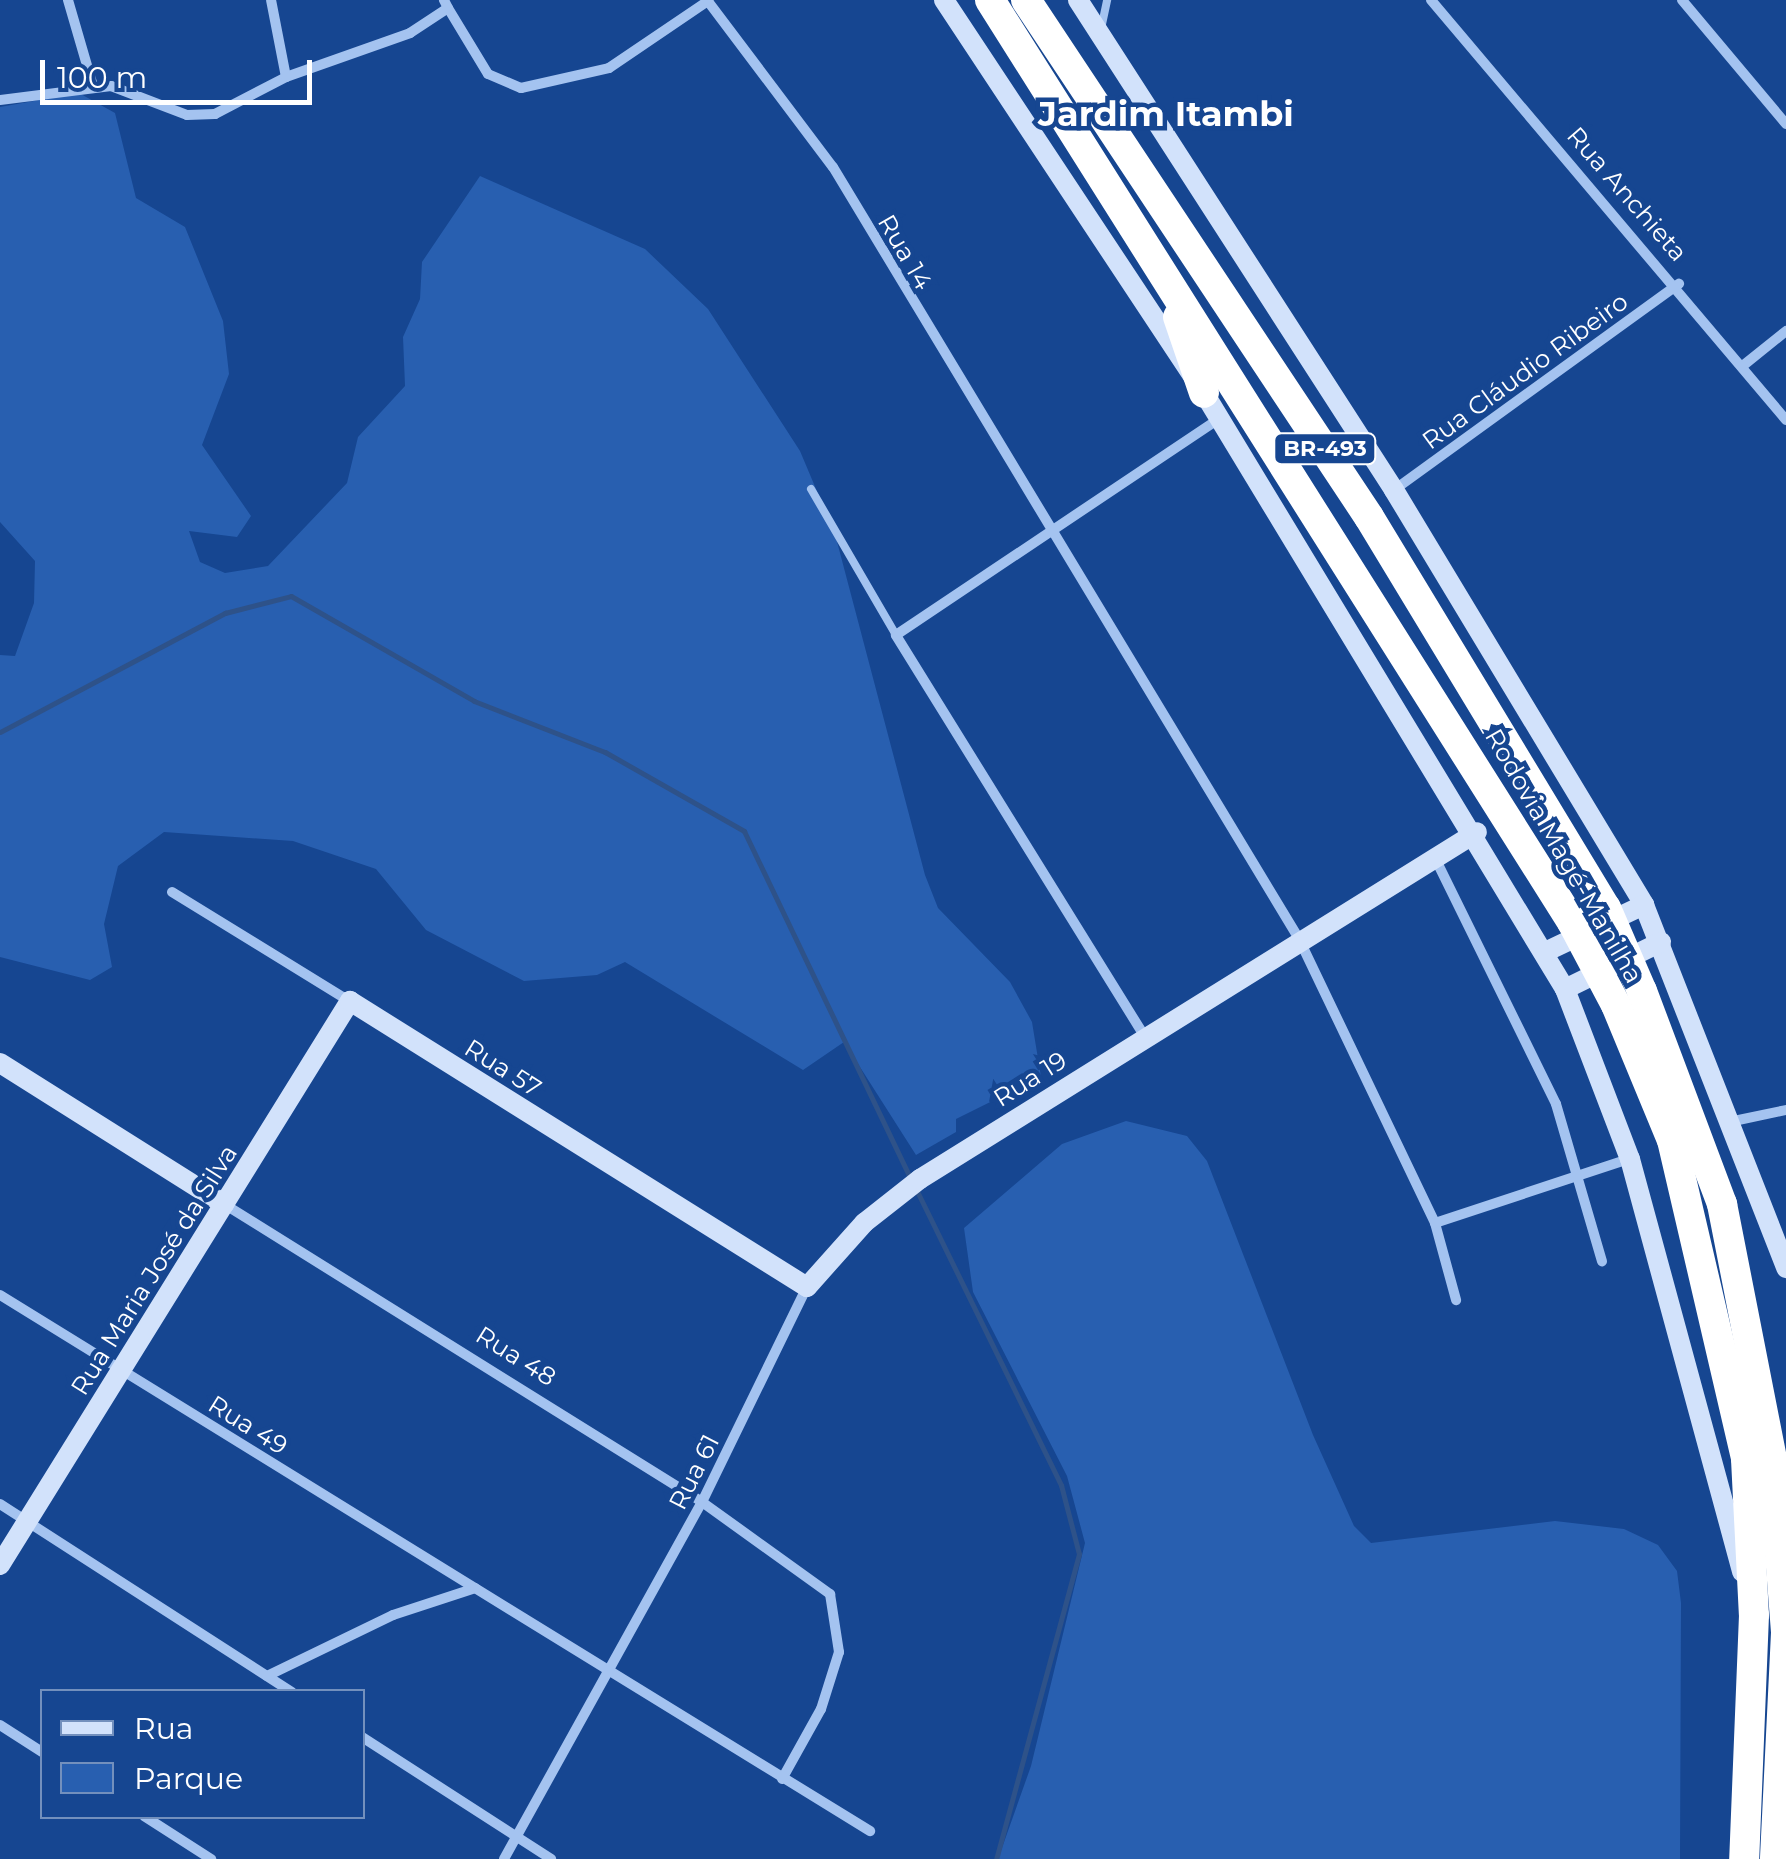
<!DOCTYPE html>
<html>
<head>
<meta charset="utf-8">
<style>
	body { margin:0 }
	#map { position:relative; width:1786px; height:1859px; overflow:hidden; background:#164691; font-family:Montserrat,sans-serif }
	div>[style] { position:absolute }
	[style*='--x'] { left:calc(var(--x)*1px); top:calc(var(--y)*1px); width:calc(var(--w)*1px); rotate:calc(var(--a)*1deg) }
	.green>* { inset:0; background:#285fb0 }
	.stream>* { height:5px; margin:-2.5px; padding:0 2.5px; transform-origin:2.5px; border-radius:2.5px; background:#2e5289 }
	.lane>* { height:8px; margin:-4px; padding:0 4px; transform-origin:4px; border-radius:4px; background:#a4c3f0 }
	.street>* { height:10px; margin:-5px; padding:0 5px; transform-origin:5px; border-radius:5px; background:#a4c3f0 }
	.secondary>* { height:20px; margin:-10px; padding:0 10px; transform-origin:10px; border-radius:10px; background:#d2e2fb }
	.highway>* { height:30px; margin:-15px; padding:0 15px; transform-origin:15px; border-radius:15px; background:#fff }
	.highway-bridge>* { height:30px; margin:-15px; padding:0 15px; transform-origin:15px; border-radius:15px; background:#fff }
	span { translate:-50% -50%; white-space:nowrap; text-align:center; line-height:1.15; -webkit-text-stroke:9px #164691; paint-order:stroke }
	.shield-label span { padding:2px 8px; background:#164691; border:2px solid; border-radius:8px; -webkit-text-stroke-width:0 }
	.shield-label { font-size:22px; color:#fff; font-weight:700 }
	.street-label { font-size:25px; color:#fff }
	.district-label { font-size:35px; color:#fff; font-weight:700 }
	.legend { position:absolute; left:40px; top:1689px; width:325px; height:130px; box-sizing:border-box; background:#164691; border:2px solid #7390bd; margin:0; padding:12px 18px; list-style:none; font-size:30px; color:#fff }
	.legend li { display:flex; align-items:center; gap:20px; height:50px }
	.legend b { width:50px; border:2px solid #7390bd }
	.scale { position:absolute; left:40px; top:60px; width:272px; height:45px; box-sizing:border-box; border:5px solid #fff; border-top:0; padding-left:12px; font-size:30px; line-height:35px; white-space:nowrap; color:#fff; -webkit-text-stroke:8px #164691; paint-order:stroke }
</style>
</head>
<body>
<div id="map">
	<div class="green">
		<div style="clip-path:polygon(79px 93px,115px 113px,136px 198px,185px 227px,223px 321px,229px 374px,202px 445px,251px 516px,237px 537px,189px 531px,200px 562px,225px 573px,268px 566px,347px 483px,358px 437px,405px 386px,403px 337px,420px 299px,422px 262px,480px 176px,645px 249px,708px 309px,800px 451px,835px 534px,925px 875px,938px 908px,1010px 982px,1032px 1022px,1041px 1077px,956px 1119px,956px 1132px,916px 1155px,844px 1042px,803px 1070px,625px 962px,597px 975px,524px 981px,426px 930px,376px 869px,293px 841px,164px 832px,118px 866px,104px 924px,112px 967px,90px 980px,0 957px,0 655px,15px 656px,34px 603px,35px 561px,0 522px,0 107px)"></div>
		<div style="clip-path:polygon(1126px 1121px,1187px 1136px,1207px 1161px,1313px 1435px,1354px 1526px,1371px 1543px,1555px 1521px,1624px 1529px,1658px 1545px,1677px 1571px,1681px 1603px,1680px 1859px,998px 1859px,1031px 1766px,1085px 1543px,1067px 1476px,973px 1292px,964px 1228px,1062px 1144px)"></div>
	</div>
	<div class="stream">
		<div style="--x:0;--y:732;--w:255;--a:-27.9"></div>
		<div style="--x:225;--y:613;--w:68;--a:-14.4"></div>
		<div style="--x:291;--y:596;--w:211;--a:29.8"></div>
		<div style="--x:474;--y:701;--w:141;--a:21.3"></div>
		<div style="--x:605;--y:752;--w:160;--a:29.6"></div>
		<div style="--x:744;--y:831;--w:386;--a:64.4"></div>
		<div style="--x:916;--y:1189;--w:330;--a:63.9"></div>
		<div style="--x:1061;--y:1485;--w:71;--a:75.4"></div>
		<div style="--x:1079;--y:1554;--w:316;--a:105.2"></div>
	</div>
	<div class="lane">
		<div style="--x:1101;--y:29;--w:30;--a:-78"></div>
		<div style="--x:811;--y:489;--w:169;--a:59.8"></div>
	</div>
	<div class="street">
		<div style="--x:68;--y:0;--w:90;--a:73.8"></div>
		<div style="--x:707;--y:0;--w:209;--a:53"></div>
		<div style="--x:833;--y:167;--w:902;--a:58.88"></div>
		<div style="--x:1299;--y:939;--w:315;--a:64.4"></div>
		<div style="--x:1435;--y:1223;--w:80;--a:74.7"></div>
		<div style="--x:1431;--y:0;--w:550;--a:49.79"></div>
		<div style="--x:1682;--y:0;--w:162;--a:50"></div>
		<div style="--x:448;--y:8;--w:77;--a:58.8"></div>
		<div style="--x:488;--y:74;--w:36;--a:23"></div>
		<div style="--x:521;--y:88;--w:90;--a:-12.8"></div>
		<div style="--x:609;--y:68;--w:120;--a:-34.1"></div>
		<div style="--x:286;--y:77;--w:132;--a:-19.5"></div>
		<div style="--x:410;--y:33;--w:45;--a:-33.3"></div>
		<div style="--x:448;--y:8;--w:9;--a:-117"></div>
		<div style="--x:0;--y:100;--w:112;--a:-7.2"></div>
		<div style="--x:111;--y:86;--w:81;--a:20.9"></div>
		<div style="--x:187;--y:115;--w:28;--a:-2"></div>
		<div style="--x:215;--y:114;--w:80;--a:-27.5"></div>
		<div style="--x:286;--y:77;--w:78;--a:-101"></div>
		<div style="--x:1745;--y:364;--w:53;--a:-38.8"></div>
		<div style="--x:1394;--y:490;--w:352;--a:-35.9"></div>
		<div style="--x:1435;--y:858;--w:274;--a:63.8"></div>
		<div style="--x:1556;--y:1104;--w:164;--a:73.7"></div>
		<div style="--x:172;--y:892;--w:208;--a:31.6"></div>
		<div style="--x:1145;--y:1037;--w:473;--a:-121.8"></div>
		<div style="--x:896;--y:635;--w:389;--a:-33.8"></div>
		<div style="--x:1729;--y:1122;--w:58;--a:-11.9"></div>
		<div style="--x:224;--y:1204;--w:563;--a:31.94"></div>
		<div style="--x:702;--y:1502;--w:158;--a:35.7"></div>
		<div style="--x:830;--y:1594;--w:59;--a:81.2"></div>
		<div style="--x:839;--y:1652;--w:60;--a:107.5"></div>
		<div style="--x:821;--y:1709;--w:80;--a:119.1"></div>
		<div style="--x:1435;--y:1223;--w:204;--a:-18.3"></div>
		<div style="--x:0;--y:1295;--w:558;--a:31.67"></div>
		<div style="--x:0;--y:1504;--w:347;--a:32.8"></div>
		<div style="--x:267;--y:1676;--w:140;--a:-25.8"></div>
		<div style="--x:393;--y:1615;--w:86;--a:-18.2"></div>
		<div style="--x:475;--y:1588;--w:464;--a:31.6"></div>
		<div style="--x:0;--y:1725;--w:50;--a:32.7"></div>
		<div style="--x:362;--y:1737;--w:225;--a:32.8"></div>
		<div style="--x:144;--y:1816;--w:80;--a:32.7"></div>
		<div style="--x:504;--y:1859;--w:408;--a:-61"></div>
		<div style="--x:702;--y:1502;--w:239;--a:-64"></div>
	</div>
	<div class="secondary">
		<div style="--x:944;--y:0;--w:471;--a:56.5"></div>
		<div style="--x:1204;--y:393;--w:697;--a:58.8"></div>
		<div style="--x:1565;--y:989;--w:182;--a:69.1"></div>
		<div style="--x:1630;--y:1159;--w:428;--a:74.8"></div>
		<div style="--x:1078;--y:0;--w:583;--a:57.18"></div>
		<div style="--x:1394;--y:490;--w:484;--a:58.9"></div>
		<div style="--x:1644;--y:905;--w:390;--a:68.6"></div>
		<div style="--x:1545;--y:952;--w:110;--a:-25.4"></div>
		<div style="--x:1565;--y:989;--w:107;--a:-26.1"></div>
		<div style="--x:0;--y:1063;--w:265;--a:32.2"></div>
		<div style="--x:0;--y:1565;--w:664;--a:-58.18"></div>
		<div style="--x:350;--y:1001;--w:539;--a:32.04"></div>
		<div style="--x:807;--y:1287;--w:86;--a:-48.3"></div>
		<div style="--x:864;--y:1223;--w:71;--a:-38.2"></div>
		<div style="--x:920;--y:1179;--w:656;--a:-31.92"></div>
	</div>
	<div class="highway">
		<div style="--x:990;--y:0;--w:1090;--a:57.74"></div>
		<div style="--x:1026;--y:0;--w:620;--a:56.44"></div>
		<div style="--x:1369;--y:517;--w:457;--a:58.8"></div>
		<div style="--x:1178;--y:317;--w:80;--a:71.1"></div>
		<div style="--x:1642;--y:991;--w:228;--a:69.4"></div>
		<div style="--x:1722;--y:1204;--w:264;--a:78.9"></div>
		<div style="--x:1773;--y:1463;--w:170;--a:85.6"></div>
		<div style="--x:1786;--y:1633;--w:226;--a:92.8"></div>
		<div style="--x:1616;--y:1005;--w:146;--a:67.5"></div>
		<div style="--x:1672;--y:1140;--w:327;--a:76.9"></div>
		<div style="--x:1746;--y:1459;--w:156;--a:87.1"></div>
		<div style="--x:1754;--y:1615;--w:244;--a:92.3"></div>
	</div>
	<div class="highway-bridge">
		<div style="--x:1606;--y:908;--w:90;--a:66.6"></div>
		<div style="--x:1572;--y:922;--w:94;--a:62.1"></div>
	</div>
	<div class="shield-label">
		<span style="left:1325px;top:449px">BR-493</span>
	</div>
	<div class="street-label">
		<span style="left:1627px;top:194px;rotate:49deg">Rua Anchieta</span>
		<span style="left:905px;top:252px;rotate:60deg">Rua 14</span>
		<span style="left:1525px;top:371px;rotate:-36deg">Rua Cláudio Ribeiro</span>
		<span style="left:1564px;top:856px;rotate:60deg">Rodovia Magé-Manilha</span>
		<span style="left:503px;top:1068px;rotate:32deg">Rua 57</span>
		<span style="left:1030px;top:1079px;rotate:-32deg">Rua 19</span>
		<span style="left:154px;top:1270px;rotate:-58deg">Rua Maria José da Silva</span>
		<span style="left:516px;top:1356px;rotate:32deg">Rua 48</span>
		<span style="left:248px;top:1425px;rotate:32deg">Rua 49</span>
		<span style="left:694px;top:1472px;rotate:-63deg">Rua 61</span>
	</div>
	<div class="district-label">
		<span style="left:1166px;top:114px">Jardim Itambi</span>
	</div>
	<ul class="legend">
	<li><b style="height:12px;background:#d2e2fb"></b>Rua</li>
	<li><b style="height:28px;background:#285fb0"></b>Parque</li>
	</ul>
	<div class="scale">100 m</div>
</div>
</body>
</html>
